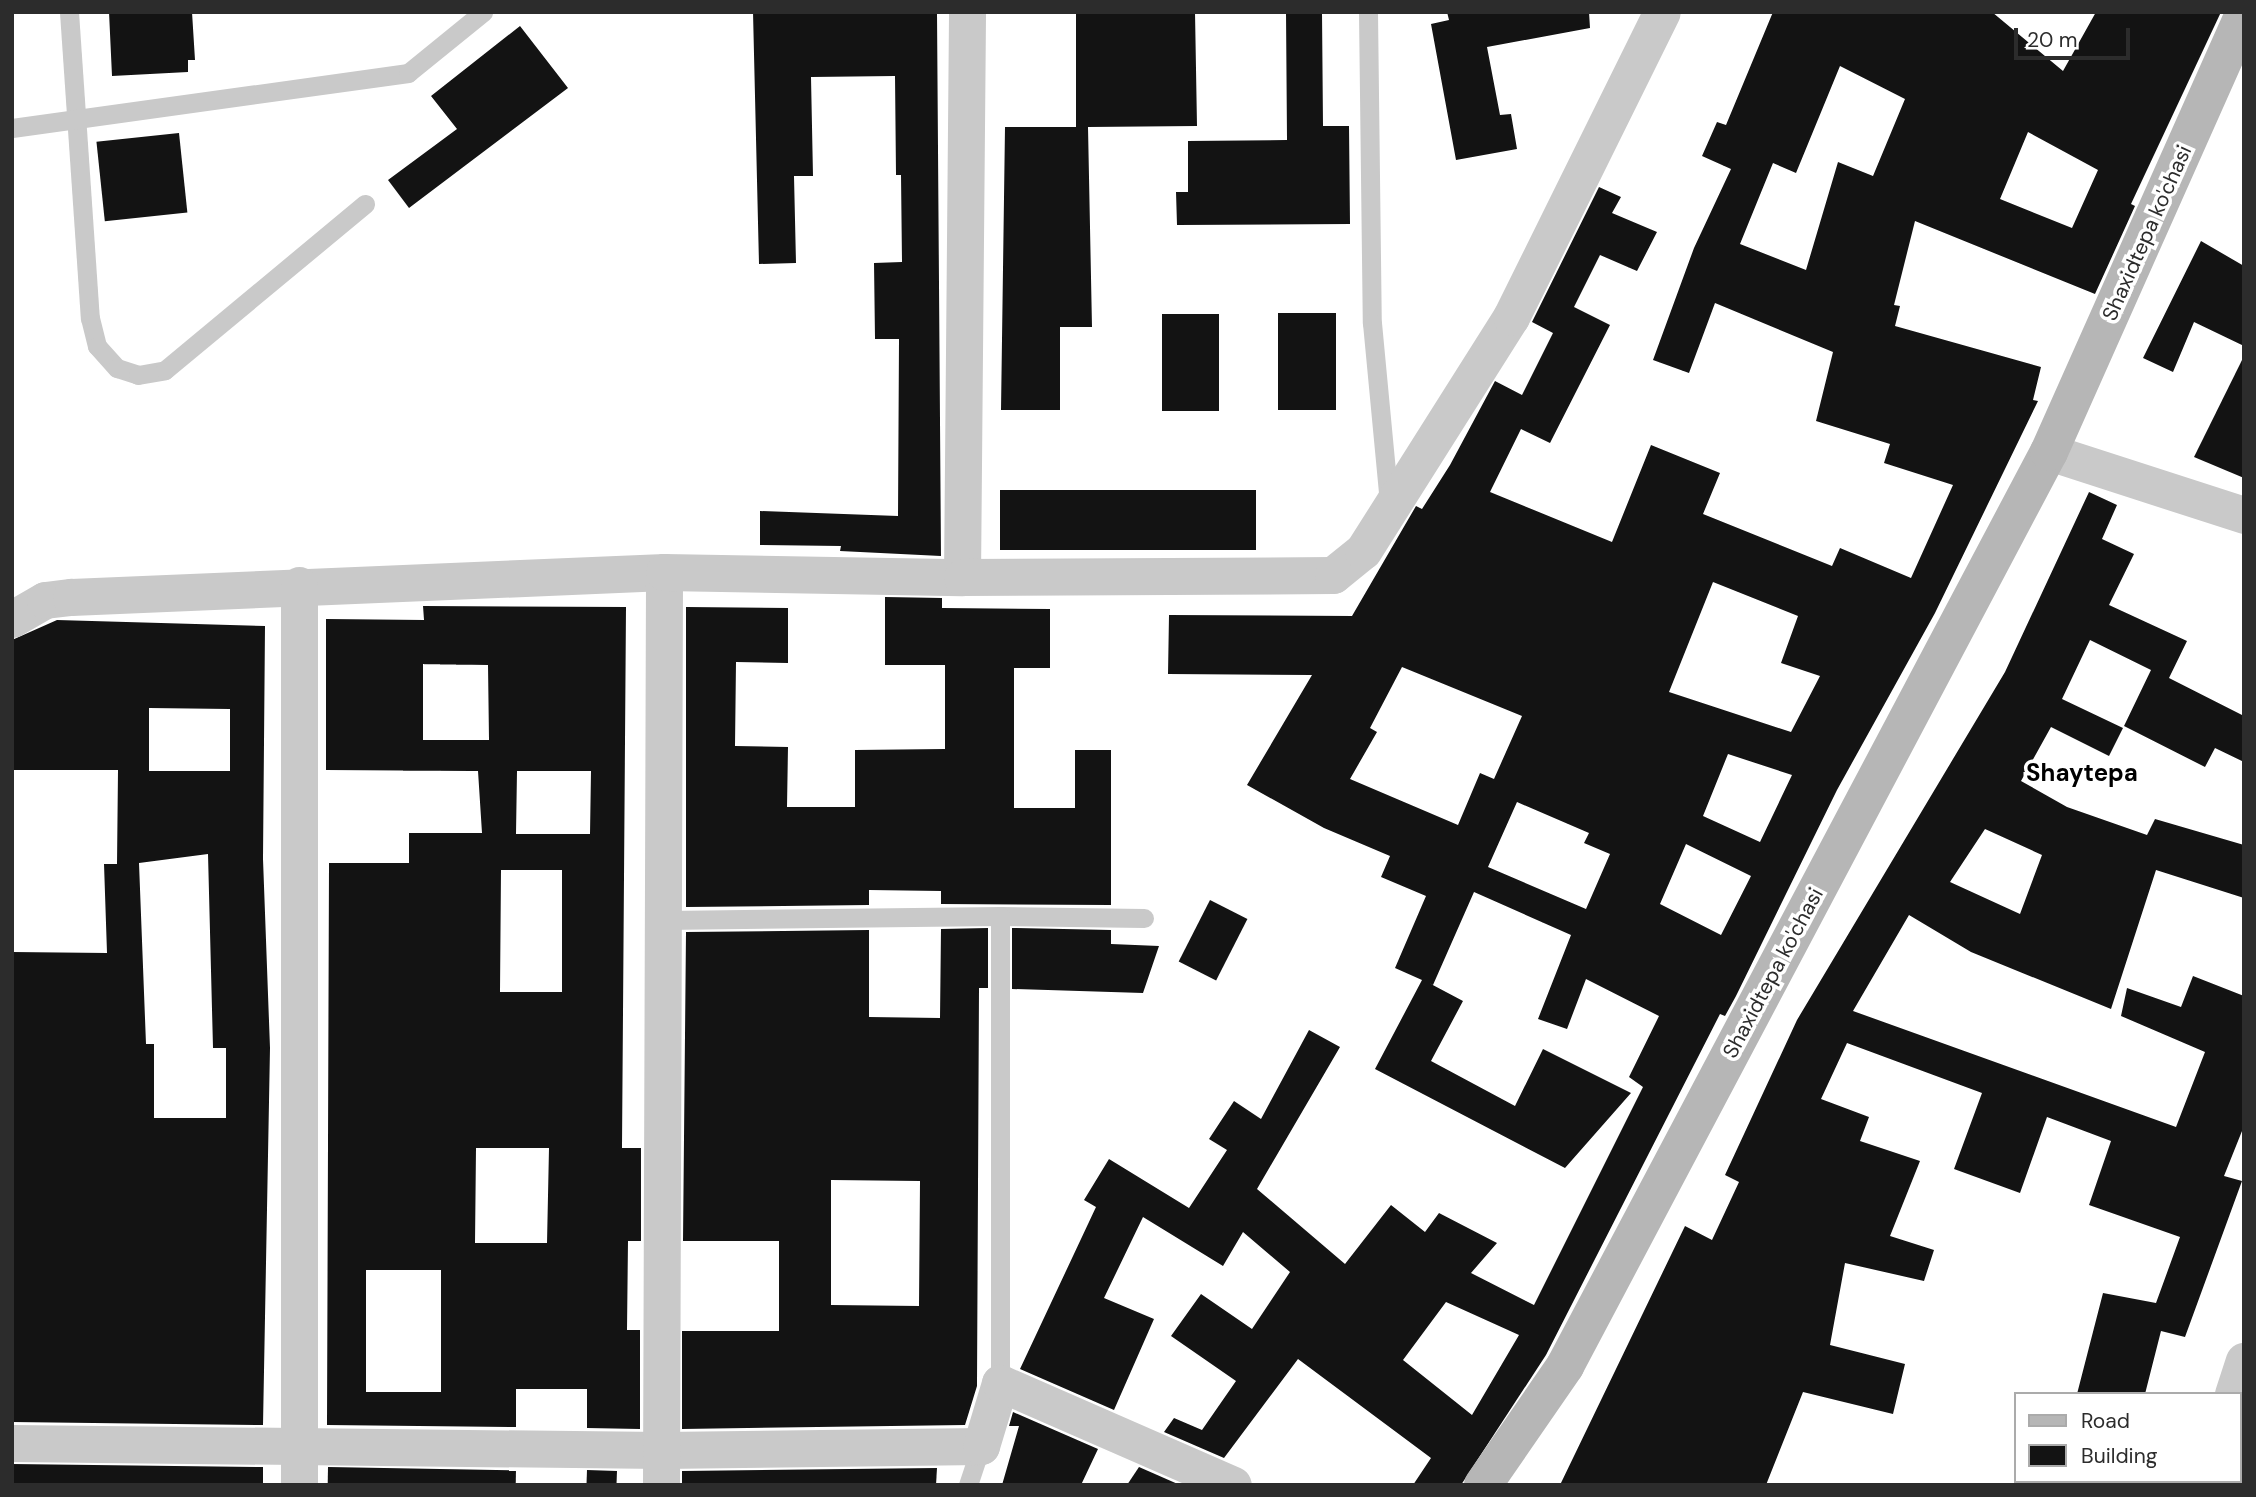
<!DOCTYPE html>
<html>
<head>
<meta charset="utf-8">
<style>
	body { margin:0 }
	#map { position:relative; width:2256px; height:1497px; overflow:hidden; background:#fff; font-family:"DM Sans",sans-serif }
	div>[style] { position:absolute }
	[style*='--x'] { left:calc(var(--x)*1px); top:calc(var(--y)*1px); width:calc(var(--w)*1px); rotate:calc(var(--a)*1deg) }
	.building>* { inset:0; background:#131313; transform-origin:0 0 }
	.lane>* { height:19px; margin:-9.5px; padding:0 9.5px; transform-origin:9.5px; border-radius:9.5px; background:#c9c9c9 }
	.street>* { height:37px; margin:-18.5px; padding:0 18.5px; transform-origin:18.5px; border-radius:18.5px; background:#c9c9c9 }
	.secondary>* { height:38px; margin:-19px; padding:0 19px; transform-origin:19px; border-radius:19px; background:#b6b6b6 }
	span { translate:-50% -50%; white-space:nowrap; text-align:center; line-height:1.15; -webkit-text-stroke:7px #fff; paint-order:stroke }
	.street-label { font-size:21px; color:#2c2c2c }
	.quarter-label { font-size:24px; color:#000; font-weight:700 }
	.frame { position:absolute; inset:0; border:14px solid #2c2c2c; pointer-events:none }
	.legend { position:absolute; left:2014px; top:1392px; width:228px; height:91px; box-sizing:border-box; background:#fff; border:2px solid #ababab; margin:0; padding:9px 12px; list-style:none; font-size:21px; color:#2c2c2c }
	.legend li { display:flex; align-items:center; gap:14px; height:35px }
	.legend b { width:35px; border:2px solid #ababab }
	.scale { position:absolute; left:2014px; top:28px; width:116px; height:32px; box-sizing:border-box; border:4px solid #2c2c2c; border-top:0; padding-left:9px; font-size:21px; line-height:24px; white-space:nowrap; color:#2c2c2c; -webkit-text-stroke:5px #fff; paint-order:stroke }
</style>
</head>
<body>
<div id="map">
	<div class="building">
		<div style="clip-path:polygon(109px 12px,192px 12px,195px 60px,188px 60px,188px 72px,112px 76px)"></div>
		<div style="clip-path:polygon(753px 12px,937px 12px,941px 556px,840px 551px,841px 546px,760px 545px,760px 511px,898px 516px,899px 339px,875px 339px,874px 263px,902px 262px,901px 175px,896px 175px,895px 76px,811px 77px,813px 176px,794px 176px,796px 263px,759px 264px)"></div>
		<div style="clip-path:polygon(1076px 12px,1195px 12px,1197px 126px,1088px 127px,1092px 327px,1060px 327px,1060px 410px,1001px 410px,1005px 127px,1076px 127px)"></div>
		<div style="clip-path:polygon(1286px 12px,1322px 12px,1323px 126px,1349px 126px,1350px 224px,1177px 225px,1176px 192px,1188px 192px,1188px 141px,1287px 140px)"></div>
		<div style="clip-path:polygon(1447px 12px,1589px 12px,1590px 28px,1487px 47px,1500px 115px,1511px 114px,1517px 149px,1456px 160px,1431px 24px,1449px 20px)"></div>
		<div style="clip-path:polygon(evenodd,1773px 12px,1992px 12px,2063px 71px,2096px 12px,2221px 12px,2131px 204px,2135px 206px,2095px 294px,1915px 221px,1894px 305px,1900px 306px,1895px 326px,2041px 367px,2033px 400px,2038px 401px,1935px 613px,1837px 790px,1736px 996px,1725px 1016px,1720px 1014px,1546px 1355px,1461px 1485px,1413px 1485px,1431px 1458px,1298px 1359px,1224px 1458px,1164px 1432px,1174px 1418px,1202px 1430px,1236px 1381px,1171px 1336px,1201px 1294px,1252px 1329px,1290px 1272px,1243px 1232px,1223px 1266px,1143px 1217px,1104px 1298px,1154px 1319px,1114px 1410px,1020px 1369px,1096px 1207px,1084px 1200px,1109px 1159px,1189px 1208px,1227px 1150px,1209px 1139px,1234px 1101px,1261px 1119px,1309px 1030px,1340px 1047px,1257px 1189px,1345px 1264px,1391px 1205px,1425px 1232px,1439px 1213px,1497px 1243px,1471px 1273px,1534px 1305px,1643px 1087px,1629px 1077px,1659px 1016px,1586px 979px,1567px 1029px,1538px 1019px,1571px 935px,1474px 892px,1433px 985px,1429px 983px,1463px 1001px,1431px 1061px,1515px 1106px,1543px 1049px,1631px 1093px,1565px 1168px,1375px 1069px,1422px 980px,1395px 968px,1426px 896px,1381px 877px,1390px 856px,1324px 828px,1247px 785px,1312px 675px,1168px 674px,1169px 615px,1352px 616px,1416px 506px,1422px 509px,1450px 465px,1495px 381px,1522px 395px,1553px 333px,1532px 322px,1599px 187px,1621px 197px,1612px 213px,1657px 232px,1637px 271px,1600px 255px,1574px 307px,1610px 325px,1550px 443px,1521px 429px,1490px 492px,1612px 542px,1651px 445px,1720px 473px,1703px 514px,1832px 566px,1840px 548px,1911px 578px,1953px 485px,1884px 463px,1890px 444px,1816px 421px,1833px 352px,1715px 303px,1689px 373px,1653px 360px,1694px 248px,1731px 169px,1702px 156px,1717px 122px,1726px 125px,1773px 12px,1840px 66px,1905px 99px,1873px 176px,1838px 162px,1806px 270px,1740px 244px,1773px 163px,1796px 173px,1840px 66px,1773px 12px,2028px 132px,2098px 170px,2072px 228px,2000px 199px,2028px 132px,1773px 12px,1713px 582px,1798px 616px,1781px 663px,1820px 676px,1791px 732px,1669px 692px,1713px 582px,1773px 12px,1402px 667px,1522px 716px,1494px 779px,1480px 773px,1458px 825px,1350px 779px,1377px 732px,1370px 728px,1402px 667px,1773px 12px,1728px 754px,1792px 775px,1760px 842px,1703px 816px,1728px 754px,1773px 12px,1517px 802px,1589px 833px,1584px 843px,1610px 854px,1586px 909px,1488px 867px,1517px 802px,1773px 12px,1686px 844px,1751px 876px,1721px 935px,1660px 904px,1686px 844px,1773px 12px,1446px 1302px,1519px 1335px,1472px 1415px,1403px 1360px,1446px 1302px)"></div>
		<div style="clip-path:polygon(520px 26px,568px 88px,409px 208px,388px 180px,457px 129px,431px 96px)"></div>
		<div style="left:179px;top:133px;width:80px;height:83px;rotate:84deg"></div>
		<div style="clip-path:polygon(2201px 241px,2244px 266px,2244px 346px,2194px 322px,2173px 372px,2143px 358px)"></div>
		<div style="left:1278px;top:313px;width:58px;height:97px"></div>
		<div style="left:1162px;top:314px;width:57px;height:97px"></div>
		<div style="clip-path:polygon(2244px 356px,2244px 478px,2194px 457px)"></div>
		<div style="left:1256px;top:490px;width:60px;height:256px;rotate:90deg"></div>
		<div style="clip-path:polygon(evenodd,2089px 492px,2117px 505px,2102px 539px,2134px 554px,2109px 605px,2187px 641px,2169px 678px,2244px 716px,2244px 762px,2215px 748px,2205px 767px,2124px 726px,2151px 670px,2090px 640px,2062px 699px,2123px 728px,2109px 756px,2051px 727px,2021px 781px,2067px 807px,2147px 835px,2155px 819px,2244px 845px,2244px 898px,2156px 870px,2111px 1009px,1971px 952px,1909px 915px,1853px 1011px,2176px 1127px,2205px 1052px,2121px 1016px,2127px 988px,2181px 1007px,2193px 976px,2244px 996px,2244px 1126px,2224px 1176px,2242px 1181px,2185px 1337px,2161px 1331px,2145px 1394px,2077px 1394px,2103px 1293px,2156px 1303px,2180px 1237px,2089px 1205px,2111px 1141px,2047px 1117px,2020px 1193px,1954px 1169px,1982px 1093px,1847px 1043px,1821px 1099px,1869px 1117px,1860px 1141px,1920px 1161px,1890px 1236px,1934px 1250px,1924px 1281px,1845px 1263px,1830px 1345px,1905px 1364px,1893px 1414px,1803px 1392px,1766px 1485px,1560px 1485px,1685px 1226px,1712px 1240px,1739px 1182px,1725px 1175px,1797px 1020px,2005px 672px,2089px 492px,1985px 829px,2042px 855px,2020px 914px,1950px 882px,1985px 829px)"></div>
		<div style="clip-path:polygon(885px 597px,942px 598px,942px 608px,1050px 609px,1050px 668px,1014px 668px,1014px 808px,1075px 808px,1075px 750px,1111px 750px,1111px 905px,941px 904px,941px 891px,869px 890px,869px 905px,686px 907px,686px 607px,788px 608px,788px 663px,736px 662px,735px 746px,788px 747px,787px 807px,855px 807px,855px 750px,945px 749px,945px 665px,885px 665px)"></div>
		<div style="clip-path:polygon(evenodd,423px 606px,626px 607px,622px 1148px,641px 1148px,641px 1241px,628px 1241px,627px 1330px,640px 1330px,640px 1429px,587px 1428px,587px 1389px,516px 1389px,516px 1427px,327px 1425px,329px 863px,409px 863px,409px 833px,482px 833px,478px 771px,326px 770px,326px 619px,424px 620px,423px 606px,423px 664px,488px 665px,489px 740px,423px 740px,423px 664px,423px 606px,517px 771px,591px 771px,590px 834px,516px 834px,517px 771px,423px 606px,501px 870px,562px 870px,562px 992px,500px 992px,501px 870px,423px 606px,476px 1148px,549px 1148px,547px 1243px,475px 1243px,476px 1148px,423px 606px,366px 1270px,441px 1270px,441px 1392px,366px 1392px,366px 1270px)"></div>
		<div style="clip-path:polygon(evenodd,57px 620px,265px 626px,263px 859px,270px 1048px,263px 1425px,12px 1422px,12px 952px,107px 953px,104px 864px,117px 864px,118px 770px,12px 770px,12px 640px,57px 620px,149px 708px,230px 709px,230px 771px,149px 771px,149px 708px,57px 620px,208px 854px,213px 1048px,226px 1048px,226px 1118px,154px 1118px,154px 1044px,146px 1044px,139px 863px,208px 854px)"></div>
		<div style="left:1210px;top:900px;width:42px;height:69px;rotate:27deg"></div>
		<div style="clip-path:polygon(evenodd,988px 928px,988px 988px,979px 988px,977px 1386px,965px 1425px,682px 1429px,682px 1331px,779px 1331px,779px 1241px,683px 1241px,686px 932px,869px 930px,869px 1017px,940px 1018px,941px 929px,988px 928px,831px 1180px,920px 1181px,919px 1306px,831px 1305px,831px 1180px)"></div>
		<div style="clip-path:polygon(1012px 928px,1111px 930px,1111px 944px,1159px 946px,1143px 993px,1012px 989px)"></div>
		<div style="clip-path:polygon(1013px 1412px,1098px 1449px,1081px 1485px,1002px 1485px,1019px 1426px,1009px 1426px)"></div>
		<div style="clip-path:polygon(12px 1464px,263px 1467px,263px 1485px,12px 1485px)"></div>
		<div style="left:328px;top:1467px;width:188px;height:18px;rotate:1deg"></div>
		<div style="clip-path:polygon(1139px 1467px,1180px 1485px,1127px 1485px)"></div>
		<div style="clip-path:polygon(937px 1468px,936px 1485px,682px 1485px,682px 1471px)"></div>
		<div style="left:587px;top:1470px;width:30px;height:15px;rotate:2deg"></div>
	</div>
	<div class="lane">
		<div style="--x:69;--y:12;--w:307;--a:86.1"></div>
		<div style="--x:90;--y:318;--w:29;--a:76"></div>
		<div style="--x:97;--y:346;--w:30;--a:48"></div>
		<div style="--x:117;--y:368;--w:22;--a:18"></div>
		<div style="--x:138;--y:375;--w:27;--a:-10"></div>
		<div style="--x:165;--y:370;--w:260;--a:-39.7"></div>
		<div style="--x:1368;--y:12;--w:311;--a:89.3"></div>
		<div style="--x:1372;--y:323;--w:181;--a:84.6"></div>
		<div style="--x:12;--y:128;--w:400;--a:-7.9"></div>
		<div style="--x:408;--y:73;--w:97;--a:-39.1"></div>
		<div style="--x:1000;--y:916;--w:144;--a:0.8"></div>
		<div style="--x:664;--y:920;--w:336;--a:-0.7"></div>
		<div style="--x:1000;--y:916;--w:467;--a:90"></div>
		<div style="--x:968;--y:1485;--w:41;--a:-71.6"></div>
	</div>
	<div class="street">
		<div style="--x:2049;--y:452;--w:205;--a:17.9"></div>
		<div style="--x:962;--y:577;--w:565;--a:-89.49"></div>
		<div style="--x:12;--y:619;--w:38;--a:-30"></div>
		<div style="--x:45;--y:600;--w:26;--a:-7"></div>
		<div style="--x:71;--y:597;--w:594;--a:-2.41"></div>
		<div style="--x:2233;--y:1394;--w:35;--a:-72"></div>
		<div style="--x:12;--y:1443;--w:650;--a:0.62"></div>
		<div style="--x:662;--y:1450;--w:319;--a:-0.7"></div>
		<div style="--x:981;--y:1446;--w:66;--a:-73.2"></div>
		<div style="--x:1000;--y:1383;--w:254;--a:23.6"></div>
		<div style="--x:299;--y:1485;--w:900;--a:-90"></div>
		<div style="--x:661;--y:1485;--w:913;--a:-89.81"></div>
		<div style="--x:664;--y:572;--w:298;--a:1"></div>
		<div style="--x:962;--y:577;--w:371;--a:-0.3"></div>
		<div style="--x:1333;--y:575;--w:38;--a:-39"></div>
		<div style="--x:1363;--y:551;--w:277;--a:-57.7"></div>
		<div style="--x:1511;--y:317;--w:340;--a:-63.7"></div>
		<div style="--x:2205;--y:1485;--w:4;--a:-76"></div>
	</div>
	<div class="secondary">
		<div style="--x:1483;--y:1485;--w:145;--a:-55.4"></div>
		<div style="--x:1565;--y:1366;--w:1034;--a:-62.1"></div>
		<div style="--x:2049;--y:452;--w:479;--a:-66"></div>
	</div>
	<div class="street-label">
		<span style="left:2147px;top:233px;rotate:-66deg">Shaxidtepa ko'chasi</span>
		<span style="left:1773px;top:973px;rotate:-62deg">Shaxidtepa ko'chasi</span>
	</div>
	<div class="quarter-label">
		<span style="left:2082px;top:773px">Shaytepa</span>
	</div>
	<div class="frame"></div>
	<ul class="legend">
	<li><b style="height:9px;background:#b6b6b6"></b>Road</li>
	<li><b style="height:19px;background:#131313"></b>Building</li>
	</ul>
	<div class="scale">20 m</div>
</div>
</body>
</html>
